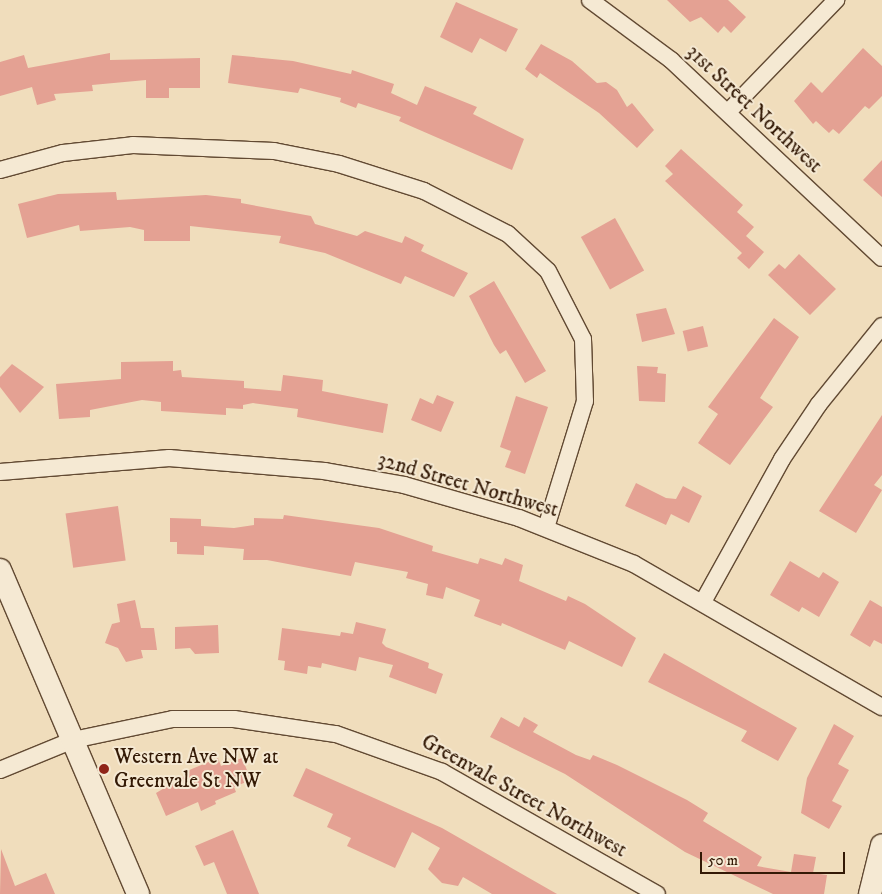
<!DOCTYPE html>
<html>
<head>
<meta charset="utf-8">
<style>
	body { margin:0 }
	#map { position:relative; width:882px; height:894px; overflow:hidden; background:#f0ddbc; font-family:"IM FELL DW Pica",serif }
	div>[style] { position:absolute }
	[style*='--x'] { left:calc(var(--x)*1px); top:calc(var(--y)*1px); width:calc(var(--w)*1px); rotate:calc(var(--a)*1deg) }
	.building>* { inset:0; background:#e4a193; transform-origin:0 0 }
	.roads { filter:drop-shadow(1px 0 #624a33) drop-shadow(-1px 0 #624a33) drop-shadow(0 1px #624a33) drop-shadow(0 -1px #624a33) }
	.street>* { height:16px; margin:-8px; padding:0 8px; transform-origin:8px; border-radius:8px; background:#f5e9d3 }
	.secondary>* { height:22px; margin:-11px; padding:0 11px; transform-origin:11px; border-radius:11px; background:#f5e9d3 }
	.dots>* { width:14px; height:14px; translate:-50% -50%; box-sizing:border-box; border:2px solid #f5e9d3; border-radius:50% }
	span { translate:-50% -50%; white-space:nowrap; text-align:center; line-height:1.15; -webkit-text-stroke:4px #f5e9d3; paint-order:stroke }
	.street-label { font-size:21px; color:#331905 }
	.poi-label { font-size:21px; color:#331905 }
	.left { translate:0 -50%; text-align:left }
	.scale { position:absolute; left:700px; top:852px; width:145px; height:22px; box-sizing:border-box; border:2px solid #331905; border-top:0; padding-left:6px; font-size:15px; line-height:18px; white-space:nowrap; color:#331905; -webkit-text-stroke:4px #f5e9d3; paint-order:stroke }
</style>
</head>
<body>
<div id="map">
	<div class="building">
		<div style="clip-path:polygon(667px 0,728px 0,746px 17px,731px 33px,724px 26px,718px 33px,701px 17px,690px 22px)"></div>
		<div style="clip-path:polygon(456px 2px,518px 29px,506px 52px,480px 38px,472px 53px,440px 37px)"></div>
		<div style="clip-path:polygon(541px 44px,572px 61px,597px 83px,606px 82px,617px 90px,627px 107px,632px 103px,654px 130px,637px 148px,599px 113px,540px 73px,537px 78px,525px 69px)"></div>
		<div style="clip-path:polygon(863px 48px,882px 66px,882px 96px,869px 109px,865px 106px,839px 134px,833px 129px,829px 133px,816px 121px,813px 124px,794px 101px,811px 82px,822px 93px)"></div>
		<div style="clip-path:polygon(110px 53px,110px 60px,200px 58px,200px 88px,169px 88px,169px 98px,146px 98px,146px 80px,92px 85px,93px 91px,54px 94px,56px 100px,37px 105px,32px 87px,0 96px,0 62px,24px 55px,28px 68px)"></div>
		<div style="clip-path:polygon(232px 55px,293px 61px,351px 74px,352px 70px,394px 84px,391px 93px,417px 105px,425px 86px,477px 107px,473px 114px,524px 139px,512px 170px,399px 121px,401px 117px,358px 103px,356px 108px,340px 102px,341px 98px,300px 88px,298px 93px,228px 83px)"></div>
		<div style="clip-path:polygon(681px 149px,743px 205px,737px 212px,754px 227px,746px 236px,764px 252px,749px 269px,737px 258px,742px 253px,665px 181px,673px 174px,665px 166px)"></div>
		<div style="clip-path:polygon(882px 160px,882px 197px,863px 180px)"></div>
		<div style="clip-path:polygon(116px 192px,117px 200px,206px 195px,241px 199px,241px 203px,311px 216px,315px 224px,357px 236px,365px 231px,402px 243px,405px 236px,424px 245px,421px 251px,468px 273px,454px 297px,405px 276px,401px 284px,325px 253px,279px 243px,281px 236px,190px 226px,190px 241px,144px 241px,144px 230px,130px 227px,80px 231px,79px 225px,27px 238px,18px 204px,58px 194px)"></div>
		<div style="left:615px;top:218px;width:60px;height:39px;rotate:61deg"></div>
		<div style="clip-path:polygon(799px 254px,836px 289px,810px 315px,768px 275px,779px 264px,785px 269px)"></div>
		<div style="clip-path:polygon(494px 281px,546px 371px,525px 383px,506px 350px,500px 354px,494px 345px,469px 296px)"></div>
		<div style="clip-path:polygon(666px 308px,675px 334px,642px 342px,636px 314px)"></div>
		<div style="clip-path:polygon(774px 318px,799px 337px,760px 398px,773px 407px,730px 465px,698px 443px,718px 414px,708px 407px)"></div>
		<div style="left:703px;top:326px;width:21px;height:21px;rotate:76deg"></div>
		<div style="clip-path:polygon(173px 361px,173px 371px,181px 370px,182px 377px,244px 381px,244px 388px,281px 391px,283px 375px,323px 380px,322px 391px,388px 404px,383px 433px,297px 417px,298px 409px,253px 403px,243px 405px,243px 409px,226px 408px,226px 415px,161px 411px,161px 402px,142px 400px,90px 410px,90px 417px,59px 419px,56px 384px,121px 379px,121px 362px)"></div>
		<div style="clip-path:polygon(12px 364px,44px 387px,20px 413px,0 387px,0 377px)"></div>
		<div style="clip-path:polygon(637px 366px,658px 367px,657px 373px,666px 374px,665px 402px,639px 401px)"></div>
		<div style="clip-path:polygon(437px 395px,454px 402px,441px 432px,411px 420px,420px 398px,433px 404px)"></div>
		<div style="clip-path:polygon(516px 396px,548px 407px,525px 474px,505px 467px,511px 451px,500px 447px)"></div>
		<div style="clip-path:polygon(882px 415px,882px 475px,874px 485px,882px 490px,856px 533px,819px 511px)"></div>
		<div style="clip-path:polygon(636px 483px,666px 498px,676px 499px,683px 486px,702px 496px,689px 523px,671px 514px,666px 525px,625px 506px)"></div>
		<div style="left:118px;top:506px;width:55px;height:53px;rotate:82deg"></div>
		<div style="clip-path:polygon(284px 515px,379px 528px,433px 546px,432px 551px,478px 564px,480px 558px,502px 565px,505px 558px,523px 565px,519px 581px,566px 601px,568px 596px,585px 604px,636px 638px,622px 667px,569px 641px,565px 650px,502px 623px,501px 626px,474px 616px,480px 600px,446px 587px,443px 599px,426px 595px,428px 584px,406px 578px,408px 572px,355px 562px,351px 576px,267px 560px,243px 560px,244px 549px,204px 546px,204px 555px,177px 554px,177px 542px,170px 542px,170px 518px,201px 519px,201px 526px,234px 528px,254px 525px,254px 518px,283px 519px)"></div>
		<div style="clip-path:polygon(790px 561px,819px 578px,823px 572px,839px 582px,819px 617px,802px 607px,799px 612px,770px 595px)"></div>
		<div style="clip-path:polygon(135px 600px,141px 628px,154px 628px,157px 650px,141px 650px,143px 658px,126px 662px,118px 648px,105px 643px,112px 624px,120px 622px,117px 604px)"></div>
		<div style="clip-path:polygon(870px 600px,882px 607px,882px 644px,874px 640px,870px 647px,850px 635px)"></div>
		<div style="clip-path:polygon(356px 622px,386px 629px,382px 643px,386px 647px,429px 663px,428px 668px,443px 674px,436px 694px,389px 677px,393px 665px,359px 657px,356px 671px,322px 663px,321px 668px,308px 666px,307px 674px,284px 670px,285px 661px,278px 660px,282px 628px,340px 636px,341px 632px,353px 634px)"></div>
		<div style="clip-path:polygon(218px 625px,219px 653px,195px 654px,190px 648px,175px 649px,175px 627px)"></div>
		<div style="clip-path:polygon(664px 653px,797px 728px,778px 761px,741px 741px,747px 731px,648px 682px)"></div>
		<div style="clip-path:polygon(501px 717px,519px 727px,524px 717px,538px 725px,533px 732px,576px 755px,590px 760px,593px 755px,617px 765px,687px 800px,708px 813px,703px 821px,762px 857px,757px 866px,791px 872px,794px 854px,816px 857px,813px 873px,827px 875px,824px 894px,773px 894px,685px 852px,565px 774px,490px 737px)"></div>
		<div style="clip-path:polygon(834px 724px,854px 736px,838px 764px,849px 770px,832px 801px,842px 806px,829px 829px,801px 813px,807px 778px)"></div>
		<div style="clip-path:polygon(218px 758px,221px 766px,242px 758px,251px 780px,234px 787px,236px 792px,215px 801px,216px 804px,201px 811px,198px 802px,166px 816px,156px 793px,188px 774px,187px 771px)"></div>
		<div style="clip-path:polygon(306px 768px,442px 828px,557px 894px,492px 894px,463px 877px,458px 886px,442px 883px,428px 869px,440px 848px,412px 832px,395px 868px,347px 846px,351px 838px,327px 827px,333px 814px,293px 796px)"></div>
		<div style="clip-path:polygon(233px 830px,259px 894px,227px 894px,214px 862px,204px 866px,195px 846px)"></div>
		<div style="clip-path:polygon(1px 849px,15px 886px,46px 873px,55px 894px,0 894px)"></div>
	</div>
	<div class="roads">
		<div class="street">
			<div style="--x:590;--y:0;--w:101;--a:36.5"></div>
			<div style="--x:671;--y:60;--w:289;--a:43.2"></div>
			<div style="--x:728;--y:112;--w:156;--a:-46"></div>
			<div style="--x:0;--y:170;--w:65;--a:-15.1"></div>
			<div style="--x:63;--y:153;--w:70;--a:-6.5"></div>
			<div style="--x:133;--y:145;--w:141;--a:2.4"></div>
			<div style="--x:274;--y:151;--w:66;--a:11.3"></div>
			<div style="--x:339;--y:164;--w:89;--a:17.6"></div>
			<div style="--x:424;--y:191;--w:94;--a:27.1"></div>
			<div style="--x:508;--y:234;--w:54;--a:42.8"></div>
			<div style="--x:548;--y:271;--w:76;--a:62.8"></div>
			<div style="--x:583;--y:339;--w:62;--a:88.2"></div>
			<div style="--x:585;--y:401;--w:133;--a:107.1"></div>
			<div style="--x:0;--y:472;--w:170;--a:-4.7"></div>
			<div style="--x:169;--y:458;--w:156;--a:4.8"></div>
			<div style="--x:324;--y:471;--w:81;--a:9.9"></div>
			<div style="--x:404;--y:485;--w:120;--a:16"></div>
			<div style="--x:519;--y:518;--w:124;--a:21.8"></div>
			<div style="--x:634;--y:564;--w:286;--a:30"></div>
			<div style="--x:704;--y:600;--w:161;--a:-61"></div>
			<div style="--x:782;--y:459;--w:66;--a:-56.1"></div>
			<div style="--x:819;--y:404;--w:100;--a:-51.1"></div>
			<div style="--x:0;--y:770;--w:79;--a:-22.3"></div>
			<div style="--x:73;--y:740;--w:102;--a:-11.9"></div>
			<div style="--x:173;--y:719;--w:61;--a:0"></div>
			<div style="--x:234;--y:719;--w:103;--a:8.4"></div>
			<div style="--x:336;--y:734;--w:113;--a:19.7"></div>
			<div style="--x:442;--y:772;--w:247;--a:29.6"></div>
		</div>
		<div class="secondary">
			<div style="--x:0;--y:570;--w:352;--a:66.9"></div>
			<div style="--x:870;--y:894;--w:50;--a:-76.2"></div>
		</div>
	</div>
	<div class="dots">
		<div style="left:104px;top:769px;background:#8f2418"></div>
	</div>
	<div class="street-label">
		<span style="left:754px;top:109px;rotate:43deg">31st Street Northwest</span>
		<span style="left:468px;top:485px;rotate:16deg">32nd Street Northwest</span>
		<span style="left:524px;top:796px;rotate:29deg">Greenvale Street Northwest</span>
	</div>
	<div class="poi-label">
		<span class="left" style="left:114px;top:769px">Western Ave NW at<br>Greenvale St NW</span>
	</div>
	<div class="scale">50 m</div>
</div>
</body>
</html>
